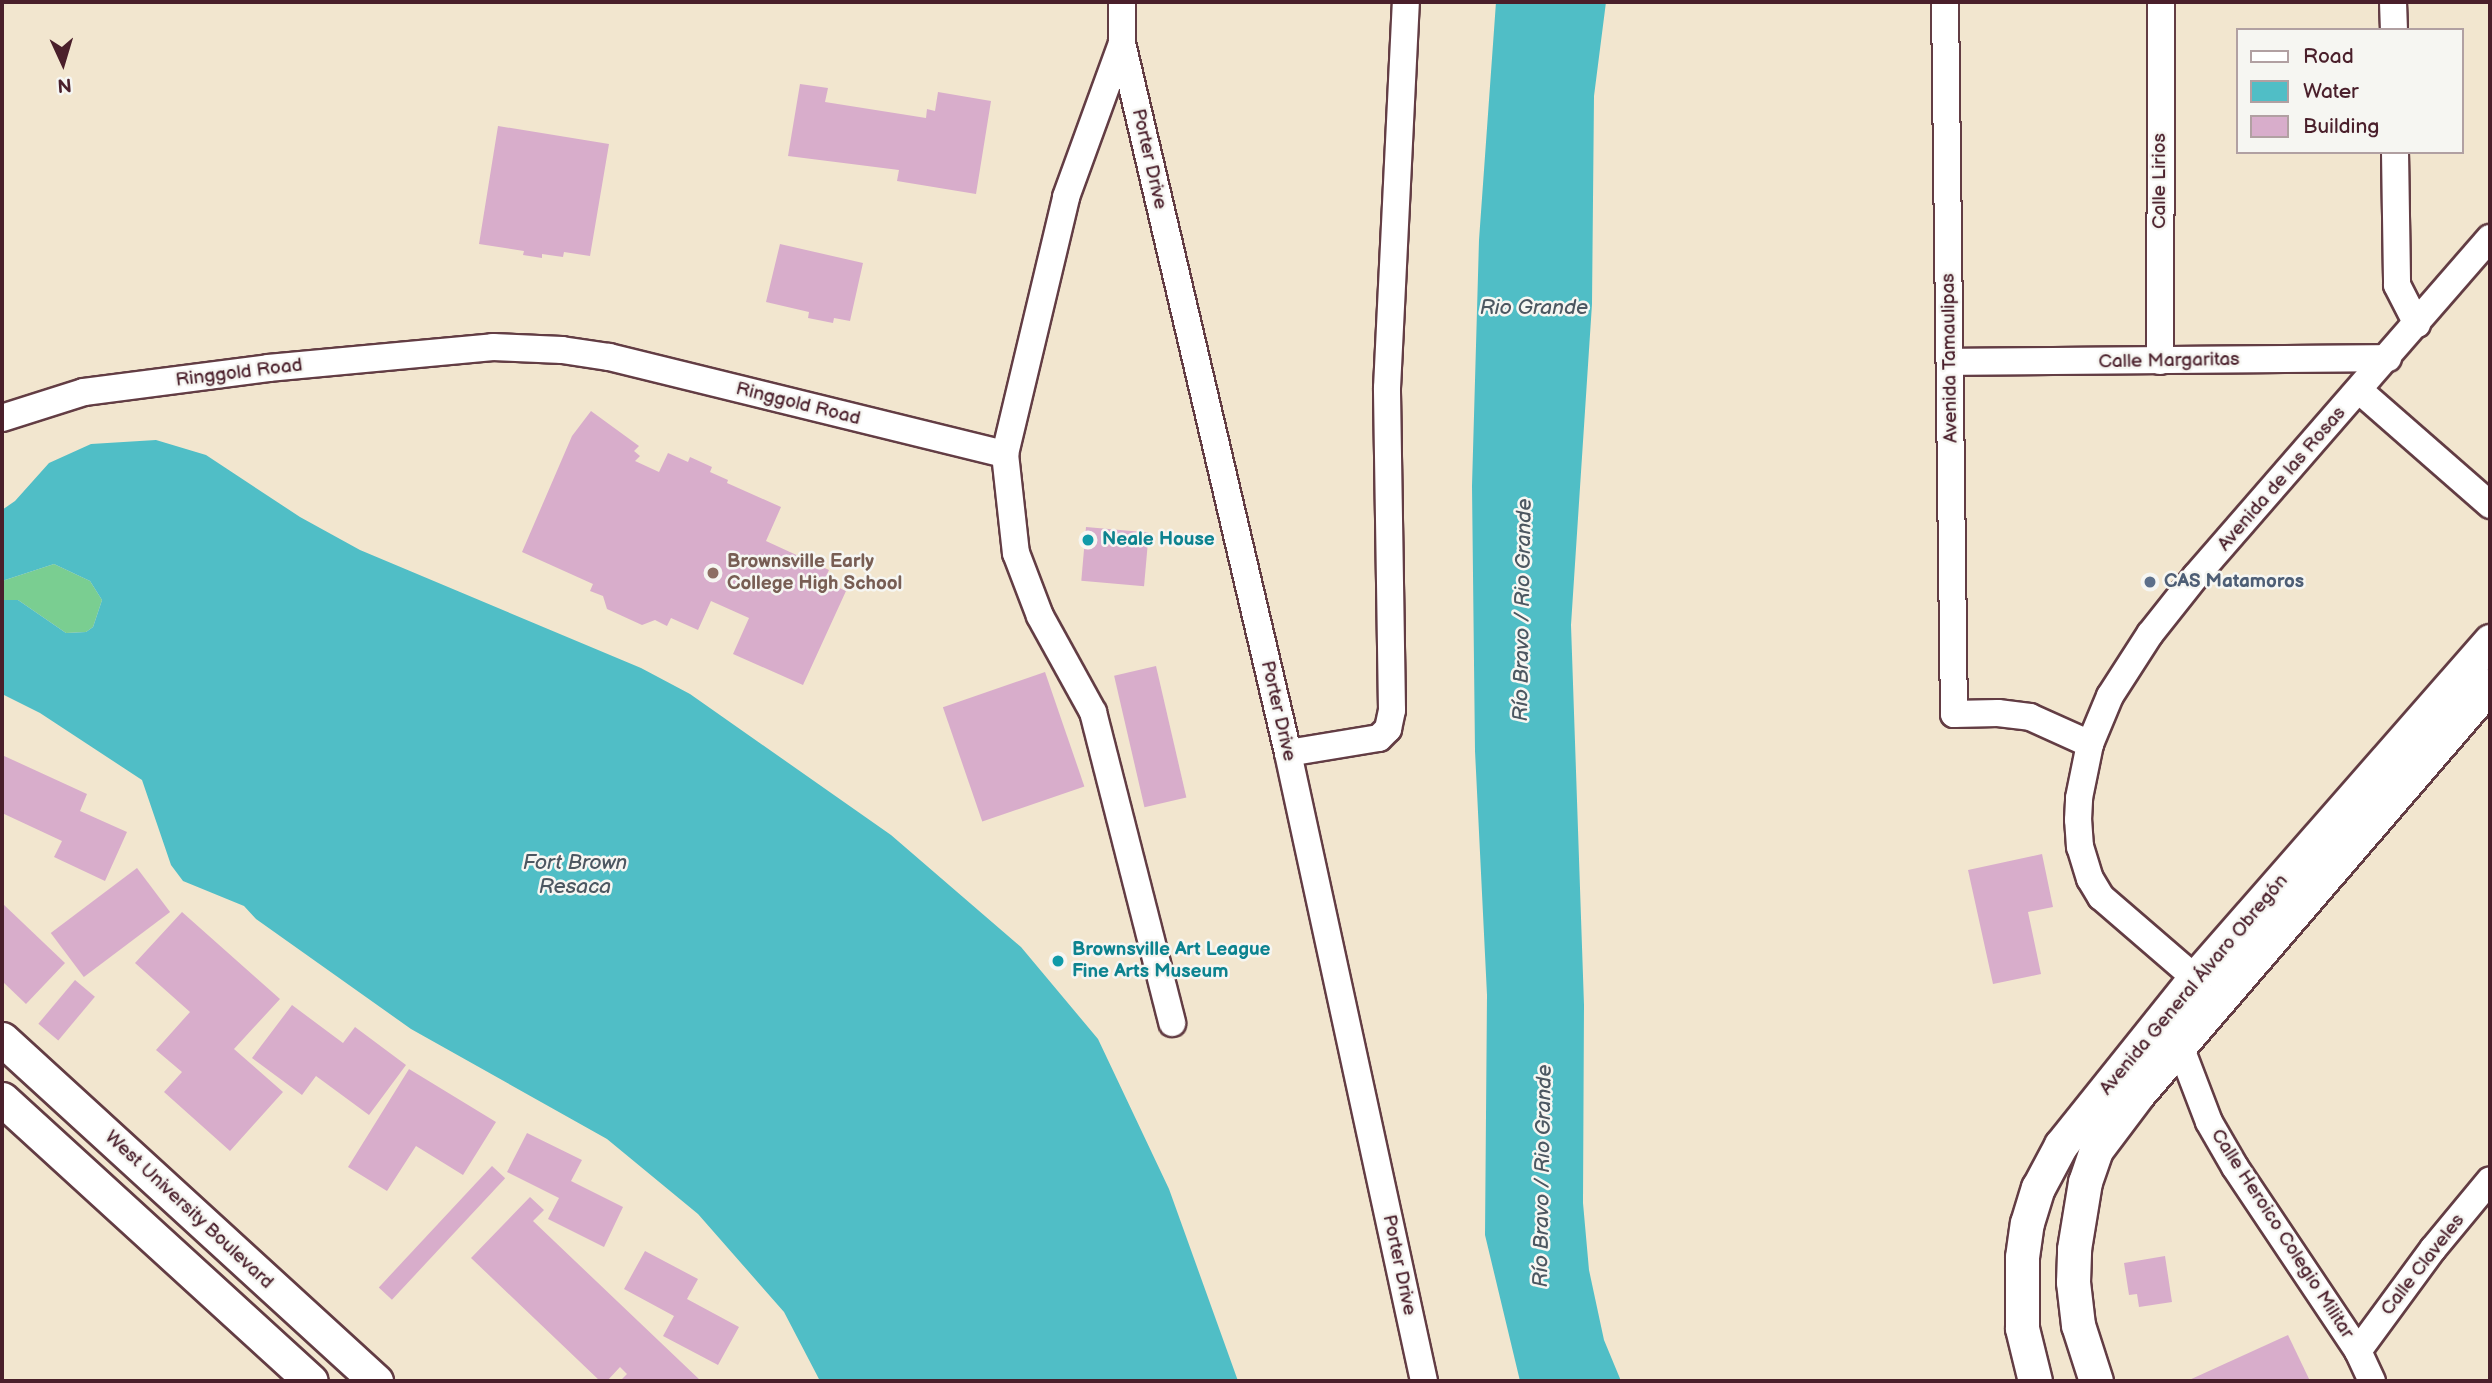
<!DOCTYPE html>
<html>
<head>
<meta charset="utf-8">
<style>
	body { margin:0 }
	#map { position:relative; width:2492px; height:1383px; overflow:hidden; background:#f2e6cf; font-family:"Balsamiq Sans",sans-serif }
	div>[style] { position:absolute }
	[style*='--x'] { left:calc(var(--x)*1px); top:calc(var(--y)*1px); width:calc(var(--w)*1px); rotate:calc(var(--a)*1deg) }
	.green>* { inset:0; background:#7ace91 }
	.water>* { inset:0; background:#50bec6 }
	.building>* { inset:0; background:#d8adcb; transform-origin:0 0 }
	.roads { filter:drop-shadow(2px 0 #633d44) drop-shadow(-2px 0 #633d44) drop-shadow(0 2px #633d44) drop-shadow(0 -2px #633d44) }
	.minor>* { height:26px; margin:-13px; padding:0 13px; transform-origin:13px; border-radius:13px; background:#fff }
	.major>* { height:33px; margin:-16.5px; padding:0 16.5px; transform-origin:16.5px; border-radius:16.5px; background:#fff }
	.dots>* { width:19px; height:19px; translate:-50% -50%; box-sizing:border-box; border:4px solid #f6f6f2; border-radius:50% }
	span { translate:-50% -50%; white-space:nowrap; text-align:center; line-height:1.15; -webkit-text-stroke:5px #f6f6f2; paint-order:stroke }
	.street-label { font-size:19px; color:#4a1f2b }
	.culture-label { font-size:19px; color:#0d838f; font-weight:700 }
	.left { translate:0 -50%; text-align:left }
	.education-label { font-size:19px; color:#785e54; font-weight:700 }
	.service-label { font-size:19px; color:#4e5e75; font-weight:700 }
	.water-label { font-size:21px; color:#4c5761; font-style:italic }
	.frame { position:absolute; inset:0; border:4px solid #4a1f2b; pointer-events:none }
	.legend { position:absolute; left:2236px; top:28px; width:228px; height:126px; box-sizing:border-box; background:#f6f6f2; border:2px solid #b1a0a2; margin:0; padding:9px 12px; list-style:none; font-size:21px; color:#4a1f2b }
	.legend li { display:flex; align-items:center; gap:14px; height:35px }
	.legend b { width:35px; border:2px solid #b1a0a2 }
	.north { position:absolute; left:28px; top:28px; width:70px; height:70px; -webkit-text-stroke:5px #f6f6f2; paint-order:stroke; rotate:176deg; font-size:19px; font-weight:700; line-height:28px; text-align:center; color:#4a1f2b }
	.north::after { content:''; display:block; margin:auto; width:24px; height:32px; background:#4a1f2b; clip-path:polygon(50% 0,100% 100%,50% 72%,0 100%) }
</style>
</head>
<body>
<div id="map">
	<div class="green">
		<div style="clip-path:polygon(54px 564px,90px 581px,102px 600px,93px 627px,86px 632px,66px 633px,18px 600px,2px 600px,2px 581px)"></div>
	</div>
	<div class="water">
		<div style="clip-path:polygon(1496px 2px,1606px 2px,1594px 96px,1592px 304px,1571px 625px,1584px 1005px,1583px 1203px,1589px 1270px,1604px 1340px,1621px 1381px,1520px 1381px,1485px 1235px,1487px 995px,1475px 751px,1472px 486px,1479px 240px)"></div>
		<div style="clip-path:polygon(156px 440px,206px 455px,300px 517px,360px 550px,641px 668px,690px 694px,891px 835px,1021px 947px,1098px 1039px,1169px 1189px,1238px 1381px,820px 1381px,784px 1312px,698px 1214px,607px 1139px,411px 1029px,256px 919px,244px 906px,183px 881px,171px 865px,142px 780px,40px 713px,2px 694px,2px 600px,18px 600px,66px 633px,86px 632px,93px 627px,102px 600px,90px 581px,54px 564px,2px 581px,2px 510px,15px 501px,49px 463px,91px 444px)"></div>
	</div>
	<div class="building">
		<div style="clip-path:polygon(800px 84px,828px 88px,825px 102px,926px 118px,927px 109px,935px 111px,938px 92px,991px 101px,976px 194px,897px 181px,899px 170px,788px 156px)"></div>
		<div style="clip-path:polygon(498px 126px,609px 144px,590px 256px,564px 252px,563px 257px,542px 254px,542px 258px,523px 255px,524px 251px,479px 244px)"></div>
		<div style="clip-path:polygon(780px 244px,863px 263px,850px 321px,834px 318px,833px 323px,808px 318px,809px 312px,766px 302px)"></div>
		<div style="clip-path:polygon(591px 411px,639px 446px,634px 451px,640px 456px,635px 461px,659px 472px,668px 453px,688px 462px,690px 457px,712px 467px,710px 472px,728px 480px,727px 483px,781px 507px,766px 541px,829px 570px,824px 581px,846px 591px,803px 685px,733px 654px,749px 618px,711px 601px,698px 630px,671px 618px,667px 626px,655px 620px,642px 625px,607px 609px,603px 596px,590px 591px,593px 584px,522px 552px,572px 436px)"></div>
		<div style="left:1086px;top:527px;width:63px;height:54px;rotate:5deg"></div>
		<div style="left:1156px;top:666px;width:135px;height:43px;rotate:77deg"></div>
		<div style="left:1045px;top:672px;width:121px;height:108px;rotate:71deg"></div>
		<div style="clip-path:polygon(2px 755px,87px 794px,80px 811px,127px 832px,105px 881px,54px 857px,62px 841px,2px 813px)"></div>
		<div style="clip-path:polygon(2042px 854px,2053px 907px,2028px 912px,2041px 974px,1993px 984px,1968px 870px)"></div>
		<div style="left:137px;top:868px;width:55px;height:108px;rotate:53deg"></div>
		<div style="clip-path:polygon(2px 903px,65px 963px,26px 1004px,2px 981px)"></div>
		<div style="clip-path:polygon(182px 912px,280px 999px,234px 1049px,283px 1092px,230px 1151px,164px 1092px,182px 1072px,156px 1050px,190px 1012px,135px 963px)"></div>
		<div style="left:75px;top:980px;width:26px;height:57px;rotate:40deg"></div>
		<div style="clip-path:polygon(292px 1005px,343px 1043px,355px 1027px,406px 1065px,369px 1115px,316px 1076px,302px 1095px,252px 1058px)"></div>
		<div style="clip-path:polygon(409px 1069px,496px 1122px,463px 1175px,416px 1146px,387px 1191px,348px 1167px)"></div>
		<div style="clip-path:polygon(527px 1133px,582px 1160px,571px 1181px,623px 1207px,604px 1247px,548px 1219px,559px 1198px,507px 1172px)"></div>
		<div style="left:492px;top:1166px;width:18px;height:166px;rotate:43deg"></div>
		<div style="clip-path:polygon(530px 1197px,544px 1210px,533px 1221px,701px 1381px,620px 1381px,627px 1374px,620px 1367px,607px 1381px,600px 1381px,471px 1258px)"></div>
		<div style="clip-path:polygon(645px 1251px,698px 1279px,687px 1299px,739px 1327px,718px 1365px,663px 1336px,674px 1316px,624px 1289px)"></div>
		<div style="clip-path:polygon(2165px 1256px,2172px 1302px,2139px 1307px,2137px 1294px,2129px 1295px,2124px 1263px)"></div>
		<div style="clip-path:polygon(2288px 1335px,2310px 1381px,2187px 1381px)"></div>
	</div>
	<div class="roads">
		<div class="minor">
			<div style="--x:1945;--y:2;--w:712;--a:89.28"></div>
			<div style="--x:1954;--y:714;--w:44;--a:-1.3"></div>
			<div style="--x:1998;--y:713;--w:32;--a:7"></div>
			<div style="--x:2030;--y:717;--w:66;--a:24.2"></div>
			<div style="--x:2393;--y:2;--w:28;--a:88"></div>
			<div style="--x:1122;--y:43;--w:729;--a:76.84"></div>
			<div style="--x:1288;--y:753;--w:643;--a:77.78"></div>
			<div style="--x:2395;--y:152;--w:133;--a:89.1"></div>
			<div style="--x:2397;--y:285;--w:44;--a:62.9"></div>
			<div style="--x:2160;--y:361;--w:359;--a:-89.8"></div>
			<div style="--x:1950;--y:362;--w:438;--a:-0.5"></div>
			<div style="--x:2360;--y:391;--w:173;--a:41.2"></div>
			<div style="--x:2;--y:418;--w:86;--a:-17.6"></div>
			<div style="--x:84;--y:392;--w:186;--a:-7.4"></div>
			<div style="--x:268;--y:368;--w:226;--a:-5.3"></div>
			<div style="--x:493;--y:347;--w:69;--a:2.5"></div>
			<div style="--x:562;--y:350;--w:48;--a:8.5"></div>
			<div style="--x:609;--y:357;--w:408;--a:13.8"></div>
			<div style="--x:1005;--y:454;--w:100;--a:83.7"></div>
			<div style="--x:1016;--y:553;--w:67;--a:69.1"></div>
			<div style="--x:1040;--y:616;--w:110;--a:61.1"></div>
			<div style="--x:1093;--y:712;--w:321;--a:75.7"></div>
			<div style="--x:1005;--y:454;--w:264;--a:-76.6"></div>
			<div style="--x:1066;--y:197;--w:164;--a:-70"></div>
			<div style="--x:1122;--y:43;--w:41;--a:-90"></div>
			<div style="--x:1288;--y:753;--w:92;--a:-9.4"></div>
			<div style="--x:1379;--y:738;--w:13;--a:-45"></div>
			<div style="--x:1388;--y:729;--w:19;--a:-78"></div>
			<div style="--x:1392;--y:710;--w:322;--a:-90.9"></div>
			<div style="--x:1387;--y:388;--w:386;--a:-87.2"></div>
			<div style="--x:2195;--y:978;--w:124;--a:-139.2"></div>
			<div style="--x:2101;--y:897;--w:21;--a:-121"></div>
			<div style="--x:2090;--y:879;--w:34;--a:-107"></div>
			<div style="--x:2080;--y:847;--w:27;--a:-94"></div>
			<div style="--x:2078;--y:820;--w:22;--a:-87"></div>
			<div style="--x:2079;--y:798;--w:55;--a:-78.5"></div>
			<div style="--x:2090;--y:744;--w:52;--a:-67.4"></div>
			<div style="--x:2110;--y:696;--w:74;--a:-57.2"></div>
			<div style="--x:2150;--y:634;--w:74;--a:-51.6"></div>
			<div style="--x:2196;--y:576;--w:448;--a:-49"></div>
			<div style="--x:2180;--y:1046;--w:81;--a:69.1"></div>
			<div style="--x:2209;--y:1122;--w:52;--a:60"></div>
			<div style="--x:2235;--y:1167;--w:221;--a:56.2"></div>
			<div style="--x:2358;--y:1351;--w:33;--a:65"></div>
			<div style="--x:2358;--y:1351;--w:127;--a:-53.7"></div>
			<div style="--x:2433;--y:1249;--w:89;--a:-50.4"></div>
		</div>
		<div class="major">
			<div style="--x:2;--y:1039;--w:507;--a:42.44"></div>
			<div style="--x:2;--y:1099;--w:418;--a:42.4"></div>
			<div style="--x:2035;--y:1381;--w:55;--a:-103.8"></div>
			<div style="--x:2022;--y:1328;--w:71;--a:-90"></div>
			<div style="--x:2022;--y:1257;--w:34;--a:-82"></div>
			<div style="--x:2027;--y:1223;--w:37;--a:-73"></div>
			<div style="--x:2038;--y:1188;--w:49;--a:-61.9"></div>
			<div style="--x:2061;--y:1145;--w:214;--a:-51.3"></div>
			<div style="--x:2195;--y:978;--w:448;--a:-48.8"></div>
			<div style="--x:2096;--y:1381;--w:59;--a:-107.8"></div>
			<div style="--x:2078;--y:1325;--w:43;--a:-96.6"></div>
			<div style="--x:2073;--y:1282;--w:33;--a:-88"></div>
			<div style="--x:2074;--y:1249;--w:68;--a:-80.7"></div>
			<div style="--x:2085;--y:1182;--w:34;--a:-71"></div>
			<div style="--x:2096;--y:1150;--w:71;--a:-53"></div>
			<div style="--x:2139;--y:1093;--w:538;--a:-49.29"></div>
		</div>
	</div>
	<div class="dots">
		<div style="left:1088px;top:540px;background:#0f9aa8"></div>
		<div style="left:713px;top:573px;background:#8d6e63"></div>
		<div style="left:2150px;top:582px;background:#5c6f8a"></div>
		<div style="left:1058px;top:961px;background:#0f9aa8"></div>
	</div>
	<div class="street-label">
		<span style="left:1149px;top:159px;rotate:77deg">Porter Drive</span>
		<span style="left:2160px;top:181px;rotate:-90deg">Calle Lirios</span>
		<span style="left:1950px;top:358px;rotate:-91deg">Avenida Tamaulipas</span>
		<span style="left:2169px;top:361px;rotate:-1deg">Calle Margaritas</span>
		<span style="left:239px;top:373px;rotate:-7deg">Ringgold Road</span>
		<span style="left:798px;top:404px;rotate:14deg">Ringgold Road</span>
		<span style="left:2282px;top:479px;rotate:-49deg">Avenida de las Rosas</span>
		<span style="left:1278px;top:711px;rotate:77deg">Porter Drive</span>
		<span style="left:2194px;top:985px;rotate:-50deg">Avenida General Álvaro Obregón</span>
		<span style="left:189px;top:1210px;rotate:43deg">West University Boulevard</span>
		<span style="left:2282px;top:1234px;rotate:57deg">Calle Heroico Colegio Militar</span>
		<span style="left:1399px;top:1265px;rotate:78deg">Porter Drive</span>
		<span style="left:2423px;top:1265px;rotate:-52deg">Calle Claveles</span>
	</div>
	<div class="culture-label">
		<span class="left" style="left:1102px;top:540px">Neale House</span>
		<span class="left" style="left:1072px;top:961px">Brownsville Art League<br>Fine Arts Museum</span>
	</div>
	<div class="education-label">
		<span class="left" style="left:727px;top:573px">Brownsville Early<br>College High School</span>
	</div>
	<div class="service-label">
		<span class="left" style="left:2164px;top:582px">CAS Matamoros</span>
	</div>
	<div class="water-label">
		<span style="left:1534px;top:308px">Rio Grande</span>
		<span style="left:1523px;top:610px;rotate:-89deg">Río Bravo / Rio Grande</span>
		<span style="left:575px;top:875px">Fort Brown<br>Resaca</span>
		<span style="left:1543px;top:1176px;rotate:-89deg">Río Bravo / Rio Grande</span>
	</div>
	<div class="frame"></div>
	<ul class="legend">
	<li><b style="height:9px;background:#fff"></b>Road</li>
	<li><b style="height:19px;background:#50bec6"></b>Water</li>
	<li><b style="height:19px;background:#d8adcb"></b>Building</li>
	</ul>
	<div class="north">N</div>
</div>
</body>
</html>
